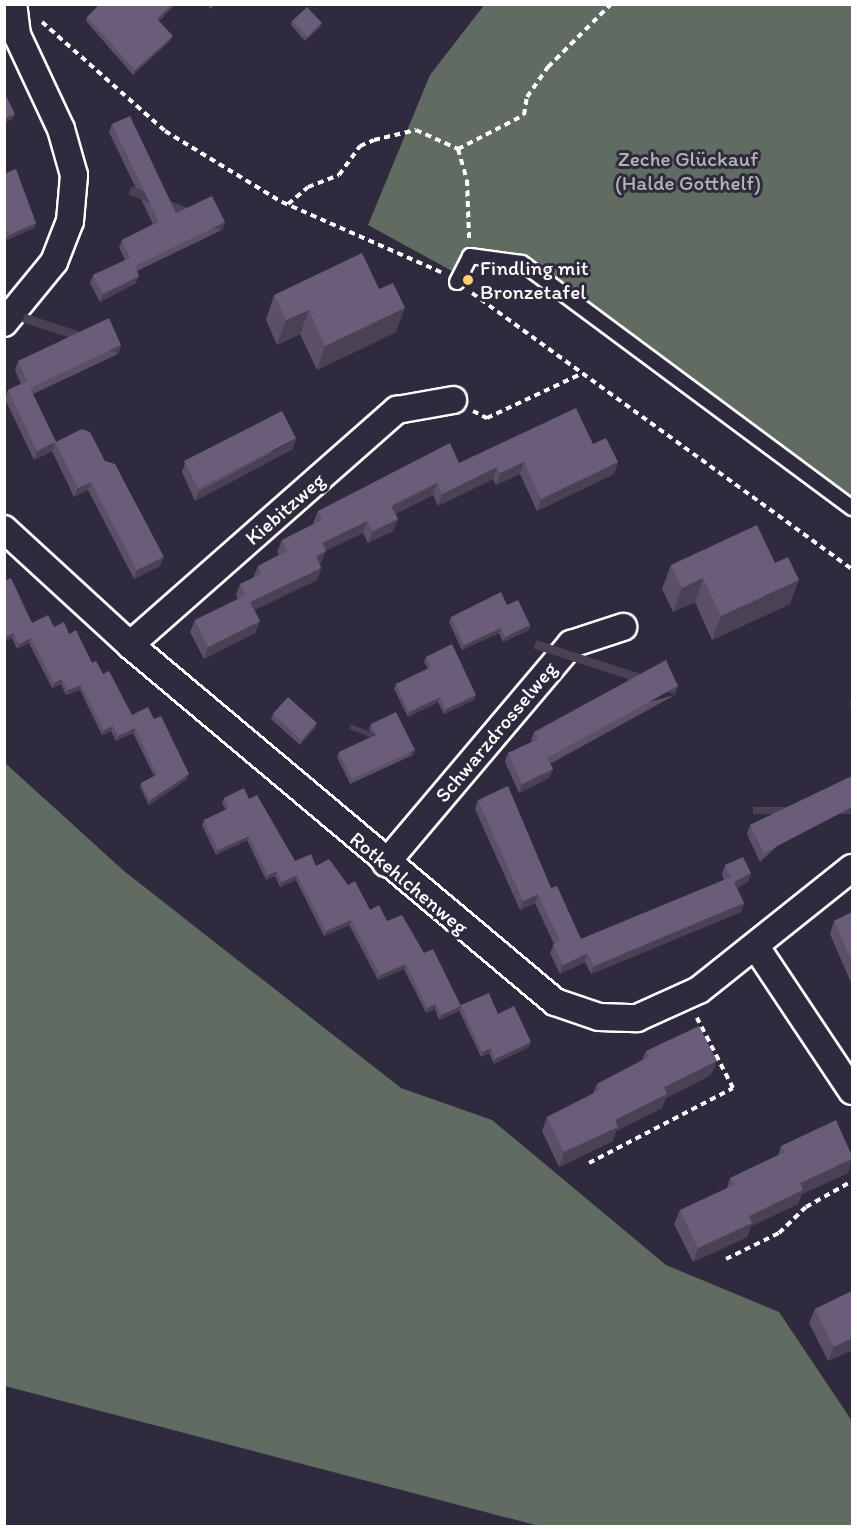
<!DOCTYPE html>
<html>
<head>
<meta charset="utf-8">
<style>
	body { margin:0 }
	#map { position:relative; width:857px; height:1531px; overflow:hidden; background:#2f2a3d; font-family:Itim,sans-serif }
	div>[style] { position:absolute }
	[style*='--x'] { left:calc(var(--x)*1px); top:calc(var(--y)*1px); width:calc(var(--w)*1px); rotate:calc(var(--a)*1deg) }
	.green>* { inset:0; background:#606c61 }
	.path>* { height:4px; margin-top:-2px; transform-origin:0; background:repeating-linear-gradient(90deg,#fff 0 6px,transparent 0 10.5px) }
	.roads { filter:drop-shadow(2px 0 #fff) drop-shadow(-2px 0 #fff) drop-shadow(0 2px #fff) drop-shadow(0 -2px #fff) }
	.service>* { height:14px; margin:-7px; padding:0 7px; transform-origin:7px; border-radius:7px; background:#2f2a3d }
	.minor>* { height:26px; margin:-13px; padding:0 13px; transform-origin:13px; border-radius:13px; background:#2f2a3d }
	.wall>* { inset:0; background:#5b5068 }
	.shaded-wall>* { inset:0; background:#4a4155; transform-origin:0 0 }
	.building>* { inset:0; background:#6a5d79; transform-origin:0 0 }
	.dots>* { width:16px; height:16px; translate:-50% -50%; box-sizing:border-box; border:3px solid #2f2a3d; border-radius:50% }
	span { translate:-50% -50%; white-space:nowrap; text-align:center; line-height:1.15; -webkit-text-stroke:6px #2f2a3d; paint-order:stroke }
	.park-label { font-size:21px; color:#b0b6b0 }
	.poi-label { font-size:21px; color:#fff }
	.left { translate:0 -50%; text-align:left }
	.street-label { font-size:21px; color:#fff }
	.frame { position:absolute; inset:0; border:6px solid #fff; pointer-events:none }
</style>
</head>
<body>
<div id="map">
	<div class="green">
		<div style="clip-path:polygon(485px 4px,852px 5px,852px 497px,525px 255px,464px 248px,452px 271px,368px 225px,430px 75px)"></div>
		<div style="clip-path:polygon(4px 762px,124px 871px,401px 1088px,492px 1120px,666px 1265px,779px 1312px,852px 1421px,852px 1526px,539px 1526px,5px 1386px)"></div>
	</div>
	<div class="path">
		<div style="--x:42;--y:22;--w:164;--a:41.5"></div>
		<div style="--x:165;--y:131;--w:137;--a:31.3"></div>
		<div style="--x:282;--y:202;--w:174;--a:23.8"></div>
		<div style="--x:458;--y:149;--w:32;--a:74"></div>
		<div style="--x:467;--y:180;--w:58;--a:88"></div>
		<div style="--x:288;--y:204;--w:26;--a:-40"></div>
		<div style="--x:308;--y:187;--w:33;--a:-21"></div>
		<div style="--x:339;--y:175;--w:36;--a:-54"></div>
		<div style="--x:360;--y:146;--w:15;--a:-23"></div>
		<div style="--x:374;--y:140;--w:43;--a:-13.4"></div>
		<div style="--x:416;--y:130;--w:46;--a:24.3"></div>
		<div style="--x:458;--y:149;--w:74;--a:-27.3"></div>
		<div style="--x:524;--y:115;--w:18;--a:-81"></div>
		<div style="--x:527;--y:97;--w:37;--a:-55"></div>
		<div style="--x:548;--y:67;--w:89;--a:-45"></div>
		<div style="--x:472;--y:293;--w:470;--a:36"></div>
		<div style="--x:473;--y:411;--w:16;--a:27"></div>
		<div style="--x:487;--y:418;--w:104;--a:-25.1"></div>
		<div style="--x:589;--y:1163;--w:162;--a:-27.5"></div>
		<div style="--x:733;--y:1088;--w:79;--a:-117.2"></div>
		<div style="--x:726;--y:1259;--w:59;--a:-26.1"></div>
		<div style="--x:779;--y:1233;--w:37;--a:-44"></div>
		<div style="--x:806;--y:1207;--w:53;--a:-29.5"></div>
	</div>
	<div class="roads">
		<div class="service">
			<div style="--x:457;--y:282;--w:29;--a:-63"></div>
			<div style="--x:470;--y:256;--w:52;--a:7.7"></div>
			<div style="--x:522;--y:263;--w:411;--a:36.6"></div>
		</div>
		<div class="minor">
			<div style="--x:4;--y:323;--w:79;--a:-50.7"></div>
			<div style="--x:54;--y:262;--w:44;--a:-68.7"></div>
			<div style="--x:70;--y:221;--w:46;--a:-85"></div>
			<div style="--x:74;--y:175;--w:48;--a:-105.8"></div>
			<div style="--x:61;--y:129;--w:104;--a:-115.1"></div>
			<div style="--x:17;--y:35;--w:31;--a:-97"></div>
			<div style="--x:4;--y:529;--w:171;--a:42.6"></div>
			<div style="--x:130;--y:645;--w:555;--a:40.03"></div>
			<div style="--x:555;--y:1002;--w:46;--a:18.8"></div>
			<div style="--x:599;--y:1017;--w:38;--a:2"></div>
			<div style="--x:637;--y:1018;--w:68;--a:-24.3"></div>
			<div style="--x:699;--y:990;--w:196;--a:-38.6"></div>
			<div style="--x:130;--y:645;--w:356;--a:-41.4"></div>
			<div style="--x:397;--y:410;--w:57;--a:-10.1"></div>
			<div style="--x:386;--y:863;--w:287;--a:-49.8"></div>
			<div style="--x:571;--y:644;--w:55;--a:-18.1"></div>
			<div style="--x:756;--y:947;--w:173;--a:56.3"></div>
		</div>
	</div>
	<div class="wall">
		<div style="clip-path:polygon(100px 4px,176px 4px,159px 21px,171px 40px,133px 75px,86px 21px,87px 17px)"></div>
		<div style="clip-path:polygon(206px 4px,215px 4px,211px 9px)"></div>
		<div style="clip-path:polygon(292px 20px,320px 27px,305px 41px,291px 25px)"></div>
		<div style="clip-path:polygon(112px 124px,176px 213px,222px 230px,137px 271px,136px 283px,100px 302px,90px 283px,93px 275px,125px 260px,119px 247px,122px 240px,153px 224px,109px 132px)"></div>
		<div style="clip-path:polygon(4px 174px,36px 223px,34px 228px,7px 240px,4px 233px)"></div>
		<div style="clip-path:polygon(274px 295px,396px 332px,317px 370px,300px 334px,277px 345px,266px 320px)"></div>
		<div style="clip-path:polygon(121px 345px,118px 354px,33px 394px,56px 442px,82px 429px,160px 566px,134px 579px,88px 490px,74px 497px,52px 451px,34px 460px,5px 399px,8px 390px,21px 384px,15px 370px,18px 361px)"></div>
		<div style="clip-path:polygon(593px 444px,618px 462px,614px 474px,537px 511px,520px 474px,496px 485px,493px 479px,438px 506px,433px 495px,395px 514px,398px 519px,393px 531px,368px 543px,363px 533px,325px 551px,321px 563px,320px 564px,321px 568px,317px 580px,254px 610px,260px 621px,255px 633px,204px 659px,190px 632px,195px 620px,238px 599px,236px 595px,240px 584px,253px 578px,258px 566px,279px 555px,277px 552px,282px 540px,314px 524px,313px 523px,318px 511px,459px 463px)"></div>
		<div style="clip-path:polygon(293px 449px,195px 501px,182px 472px,185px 463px)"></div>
		<div style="clip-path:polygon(671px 565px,790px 604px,712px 640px,695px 602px,673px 612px,662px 589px)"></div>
		<div style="clip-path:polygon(4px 581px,32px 623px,54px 627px,69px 634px,92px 663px,103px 674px,132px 715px,154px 719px,187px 779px,149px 805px,140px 787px,141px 783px,154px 776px,133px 733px,116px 741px,111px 731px,102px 735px,80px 690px,66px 695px,61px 684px,52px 688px,29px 643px,17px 649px,12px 638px)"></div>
		<div style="clip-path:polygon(507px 605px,530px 625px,529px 630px,503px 642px,499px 633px,462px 650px,449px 622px,451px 617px)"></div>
		<div style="clip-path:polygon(426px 657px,474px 700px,444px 714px,438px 702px,408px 717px,394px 689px,396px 684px,428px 669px,424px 662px)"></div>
		<div style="clip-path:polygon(675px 695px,550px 764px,553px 769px,549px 778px,519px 793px,505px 762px,508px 753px,532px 742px,531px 740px,534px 732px)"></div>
		<div style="clip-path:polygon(852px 696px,852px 710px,850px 704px)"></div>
		<div style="clip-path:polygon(273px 714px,315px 728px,300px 745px,271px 719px)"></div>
		<div style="clip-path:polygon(371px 724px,415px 750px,413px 755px,350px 784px,337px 757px,339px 752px,373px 736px,369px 729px)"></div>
		<div style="clip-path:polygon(852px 776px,760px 862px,747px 834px,750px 825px)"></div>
		<div style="clip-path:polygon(224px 798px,249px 799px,295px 861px,316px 866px,348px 885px,370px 910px,387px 921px,424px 953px,459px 1011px,439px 1020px,435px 1009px,426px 1013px,404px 969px,378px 980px,349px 925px,324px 936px,296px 880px,280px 887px,275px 876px,266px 880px,247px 840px,216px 855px,202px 825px,204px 820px,226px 810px,222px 803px)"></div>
		<div style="clip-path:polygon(478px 800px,551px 888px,581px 939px,724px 880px,722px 874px,725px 865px,751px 873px,748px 882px,737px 888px,744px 903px,741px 912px,591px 974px,585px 962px,560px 974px,550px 953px,554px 944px,535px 903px,520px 910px,475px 809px)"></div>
		<div style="clip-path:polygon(852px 912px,852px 985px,830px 934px,834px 921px)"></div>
		<div style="clip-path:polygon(461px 1005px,498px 1014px,529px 1047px,494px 1064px,489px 1053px,481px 1057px,459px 1010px)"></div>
		<div style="clip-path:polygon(646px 1051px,711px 1075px,666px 1098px,662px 1108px,616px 1131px,613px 1141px,559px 1167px,542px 1131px,547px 1117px,593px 1094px,597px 1084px,642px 1060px)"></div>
		<div style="clip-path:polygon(781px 1146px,848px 1173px,802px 1194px,798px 1204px,751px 1226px,747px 1237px,693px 1262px,674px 1224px,680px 1210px,727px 1188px,730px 1178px,778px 1155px)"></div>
		<div style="clip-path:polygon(852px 1291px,852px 1350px,828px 1361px,809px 1323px,815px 1309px)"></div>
	</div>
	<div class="shaded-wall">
		<div style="clip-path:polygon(173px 4px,176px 4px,155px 24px,157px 19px)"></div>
		<div style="clip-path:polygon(322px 23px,320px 27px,305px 41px,307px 36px)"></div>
		<div style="clip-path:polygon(173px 36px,171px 40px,133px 75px,135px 70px)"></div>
		<div style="clip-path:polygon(15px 114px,13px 119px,4px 123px,4px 119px)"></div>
		<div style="left:225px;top:222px;width:9px;height:100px;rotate:111deg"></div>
		<div style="clip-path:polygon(36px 223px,34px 228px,7px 240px,9px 235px)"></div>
		<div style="clip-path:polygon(139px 276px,136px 283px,100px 302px,103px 294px)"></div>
		<div style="clip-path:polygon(405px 308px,396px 332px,317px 370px,325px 346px)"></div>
		<div style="clip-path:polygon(309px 310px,300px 334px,277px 345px,286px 320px)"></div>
		<div style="left:121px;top:345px;width:9px;height:101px;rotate:108deg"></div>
		<div style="clip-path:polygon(296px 439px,293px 449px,195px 501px,198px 492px)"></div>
		<div style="clip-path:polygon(55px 442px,52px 451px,34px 460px,37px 451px)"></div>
		<div style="clip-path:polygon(524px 462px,520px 474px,496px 485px,500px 473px)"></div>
		<div style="clip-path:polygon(618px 462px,614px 474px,537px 511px,541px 499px)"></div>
		<div style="clip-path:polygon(497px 467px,493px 479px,438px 506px,442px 494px)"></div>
		<div style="clip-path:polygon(91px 482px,88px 490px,74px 497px,78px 488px)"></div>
		<div style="clip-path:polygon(437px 483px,433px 495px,387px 518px,391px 506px)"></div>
		<div style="clip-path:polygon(398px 519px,393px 531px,368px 543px,373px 531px)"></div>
		<div style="clip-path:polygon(367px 521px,363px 533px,317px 555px,322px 543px)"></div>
		<div style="clip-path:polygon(326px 551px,321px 563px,312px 568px,316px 556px)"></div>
		<div style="clip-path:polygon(164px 557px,160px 566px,134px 579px,137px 570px)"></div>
		<div style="clip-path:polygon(321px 568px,317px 580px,246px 614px,250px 602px)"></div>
		<div style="clip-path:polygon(703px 578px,695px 602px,673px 612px,682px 588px)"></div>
		<div style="clip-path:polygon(799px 580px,790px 604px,712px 640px,721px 616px)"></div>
		<div style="clip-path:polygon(260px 621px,255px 633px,204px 659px,208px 647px)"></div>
		<div style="clip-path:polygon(530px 625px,529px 630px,503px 642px,505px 637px)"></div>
		<div style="clip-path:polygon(501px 628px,499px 633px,462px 650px,464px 645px)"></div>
		<div style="clip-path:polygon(14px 633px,12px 638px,4px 642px,4px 638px)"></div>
		<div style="clip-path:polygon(31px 638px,29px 643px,17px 649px,19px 644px)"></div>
		<div style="clip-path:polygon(62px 679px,61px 684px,52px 688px,54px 683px)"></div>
		<div style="clip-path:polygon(81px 685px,80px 690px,66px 695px,68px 690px)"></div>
		<div style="left:678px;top:686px;width:9px;height:149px;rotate:108deg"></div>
		<div style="clip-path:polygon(476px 695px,474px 700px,444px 714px,446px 709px)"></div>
		<div style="clip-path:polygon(440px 697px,438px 702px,408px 717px,409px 712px)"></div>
		<div style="clip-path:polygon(317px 723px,315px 728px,300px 745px,302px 740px)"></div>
		<div style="clip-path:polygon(113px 726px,111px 731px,102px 735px,104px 730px)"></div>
		<div style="clip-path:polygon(135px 728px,133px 733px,116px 741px,118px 736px)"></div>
		<div style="left:415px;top:750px;width:5px;height:69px;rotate:112deg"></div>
		<div style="clip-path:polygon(553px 769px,549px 778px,519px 793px,522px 784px)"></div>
		<div style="clip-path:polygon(189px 774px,187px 779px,149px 805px,150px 800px)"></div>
		<div style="left:852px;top:807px;width:7px;height:99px;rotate:90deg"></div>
		<div style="clip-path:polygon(249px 836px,247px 840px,216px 855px,218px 850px)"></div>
		<div style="clip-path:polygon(277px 871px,275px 876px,266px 880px,268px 875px)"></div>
		<div style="clip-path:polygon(751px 873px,748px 882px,731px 891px,734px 882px)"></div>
		<div style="clip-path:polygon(297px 875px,296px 880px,280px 887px,282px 882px)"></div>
		<div style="clip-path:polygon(538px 894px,535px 903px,520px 910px,523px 901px)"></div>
		<div style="clip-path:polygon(744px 903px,741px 912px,591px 974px,594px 966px)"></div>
		<div style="clip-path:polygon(351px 920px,349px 925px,324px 936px,326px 931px)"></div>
		<div style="clip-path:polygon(588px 953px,584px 962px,560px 974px,563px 965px)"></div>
		<div style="clip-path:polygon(406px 964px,404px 969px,378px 980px,380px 975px)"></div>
		<div style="clip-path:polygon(436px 1004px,435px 1009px,426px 1013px,427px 1008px)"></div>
		<div style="clip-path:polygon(461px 1006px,459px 1011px,439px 1020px,441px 1015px)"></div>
		<div style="clip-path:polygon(531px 1042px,529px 1047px,494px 1064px,495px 1059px)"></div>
		<div style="clip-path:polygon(491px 1048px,489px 1053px,481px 1057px,482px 1052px)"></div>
		<div style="clip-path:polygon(717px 1061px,711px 1075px,666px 1098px,662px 1108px,616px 1131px,613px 1141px,559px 1167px,564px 1152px,615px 1120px,664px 1087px)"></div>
		<div style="clip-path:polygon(852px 1159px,848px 1173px,802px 1194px,798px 1204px,751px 1226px,747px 1237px,693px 1262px,698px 1248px,800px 1183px)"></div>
		<div style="clip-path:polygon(852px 1338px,852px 1350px,828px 1361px,834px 1347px)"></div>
	</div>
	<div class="building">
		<div style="clip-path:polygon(100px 4px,173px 4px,157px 19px,173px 36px,135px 70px,87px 17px)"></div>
		<div style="left:307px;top:7px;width:22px;height:20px;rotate:47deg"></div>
		<div style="clip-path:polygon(4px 92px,15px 114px,4px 119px)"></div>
		<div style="clip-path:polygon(130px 116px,176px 213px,212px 196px,225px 222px,135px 266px,139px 276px,103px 294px,93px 275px,130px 258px,122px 240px,159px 222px,112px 124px)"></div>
		<div style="clip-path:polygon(16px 169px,36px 223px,9px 235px,4px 224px,4px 174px)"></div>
		<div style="clip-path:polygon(362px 253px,379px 289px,393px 283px,405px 308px,325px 346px,309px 310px,286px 320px,274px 295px)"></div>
		<div style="clip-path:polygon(109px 318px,121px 345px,30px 388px,56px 442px,82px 429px,90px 432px,105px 461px,115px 464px,164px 557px,137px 570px,91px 482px,78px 488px,55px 442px,37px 451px,8px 390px,27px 381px,18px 361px)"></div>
		<div style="clip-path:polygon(576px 408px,593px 444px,606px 438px,618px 462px,541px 499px,524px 462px,500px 473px,497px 467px,442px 494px,437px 483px,391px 506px,398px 519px,373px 531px,367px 521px,322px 543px,326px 551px,316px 556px,321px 568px,250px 602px,260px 621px,208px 647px,195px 620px,246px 595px,240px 584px,261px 574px,258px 566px,287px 551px,282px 540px,322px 520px,318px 511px,450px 443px,459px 463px)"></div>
		<div style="left:282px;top:411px;width:31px;height:110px;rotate:63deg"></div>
		<div style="clip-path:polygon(757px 525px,775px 563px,788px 557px,799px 580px,721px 616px,703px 578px,682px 588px,671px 565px)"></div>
		<div style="clip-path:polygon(11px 578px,32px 623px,48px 615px,54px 627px,64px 622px,69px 634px,76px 630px,92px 663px,96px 661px,103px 674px,109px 671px,132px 715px,148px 707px,154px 719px,161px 716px,189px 774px,150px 800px,141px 783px,157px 775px,135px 728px,118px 736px,113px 726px,104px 730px,81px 685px,68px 690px,62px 679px,54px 683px,31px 638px,19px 644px,14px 633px,4px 638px,4px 581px)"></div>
		<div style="clip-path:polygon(501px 592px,507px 605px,518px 600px,530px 625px,505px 637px,501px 628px,464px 645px,451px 617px)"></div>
		<div style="clip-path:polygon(452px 644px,476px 695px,446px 709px,440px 697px,409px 712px,396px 684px,431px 667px,426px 657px)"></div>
		<div style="clip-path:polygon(666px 660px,678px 686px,547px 758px,553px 769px,522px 784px,508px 753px,538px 739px,534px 732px)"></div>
		<div style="left:288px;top:697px;width:39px;height:23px;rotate:42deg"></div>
		<div style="clip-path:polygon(396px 712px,415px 750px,352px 779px,339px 752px,376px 735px,371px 724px)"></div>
		<div style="clip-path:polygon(852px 776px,852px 807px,764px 853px,750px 825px)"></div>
		<div style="clip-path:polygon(508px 786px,551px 888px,557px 886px,581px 939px,731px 877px,725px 865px,743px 857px,751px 873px,734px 882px,744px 903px,594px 966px,584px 945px,588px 953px,563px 965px,553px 944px,560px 941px,538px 894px,523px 901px,478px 800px)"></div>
		<div style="clip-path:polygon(244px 788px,249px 799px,257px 795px,295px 861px,311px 854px,316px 866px,329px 859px,348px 885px,355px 881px,370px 910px,379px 905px,387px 921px,402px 915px,424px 953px,433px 949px,461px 1006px,441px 1015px,436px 1004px,427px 1008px,406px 964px,380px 975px,351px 920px,326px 931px,297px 875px,282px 882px,277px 871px,268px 875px,249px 836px,218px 850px,204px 820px,229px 808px,224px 798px)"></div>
		<div style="clip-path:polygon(852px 912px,852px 962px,834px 921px)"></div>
		<div style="clip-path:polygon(489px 993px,498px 1014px,514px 1006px,531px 1042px,495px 1059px,491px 1048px,482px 1052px,461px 1005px)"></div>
		<div style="clip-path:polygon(699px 1026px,717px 1061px,664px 1087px,667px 1094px,615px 1120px,618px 1127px,564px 1152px,547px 1117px,600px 1090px,597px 1084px,649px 1057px,646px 1051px)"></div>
		<div style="clip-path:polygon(836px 1120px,852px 1156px,852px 1159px,800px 1183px,803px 1190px,749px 1216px,752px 1223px,698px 1248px,680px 1210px,734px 1185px,730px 1178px,785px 1152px,781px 1146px)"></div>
		<div style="clip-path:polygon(852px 1291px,852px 1338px,834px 1347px,815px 1309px)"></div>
	</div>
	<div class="dots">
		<div style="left:468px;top:280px;background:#ffd166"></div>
	</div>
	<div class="park-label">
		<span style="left:688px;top:171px">Zeche Glückauf<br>(Halde Gotthelf)</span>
	</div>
	<div class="poi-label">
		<span class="left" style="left:480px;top:280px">Findling mit<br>Bronzetafel</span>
	</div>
	<div class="street-label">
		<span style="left:285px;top:509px;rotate:-41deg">Kiebitzweg</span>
		<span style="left:496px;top:732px;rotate:-50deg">Schwarzdrosselweg</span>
		<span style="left:409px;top:883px;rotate:40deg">Rotkehlchenweg</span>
	</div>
	<div class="frame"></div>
</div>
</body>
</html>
